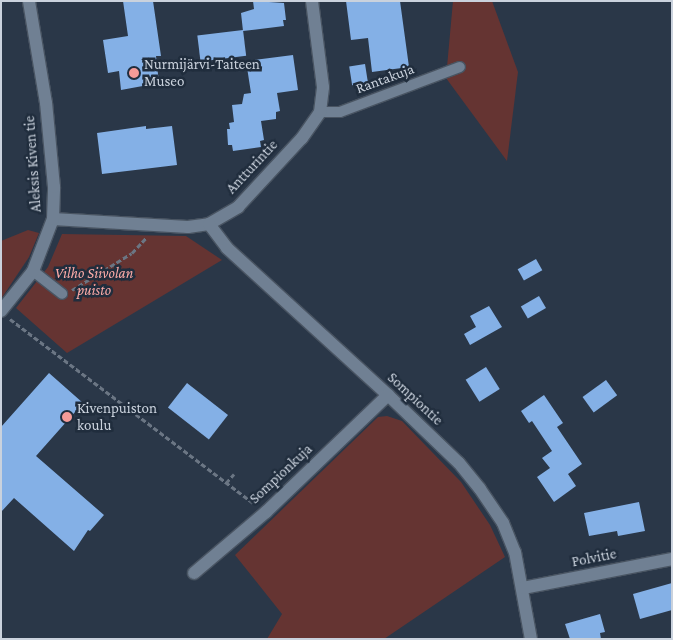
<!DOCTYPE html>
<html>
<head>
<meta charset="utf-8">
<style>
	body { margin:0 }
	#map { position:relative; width:673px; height:640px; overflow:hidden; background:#2a3748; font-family:"Crimson Pro",serif }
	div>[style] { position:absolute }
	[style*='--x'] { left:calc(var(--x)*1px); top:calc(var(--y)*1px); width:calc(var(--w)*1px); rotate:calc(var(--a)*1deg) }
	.green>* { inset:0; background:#653432 }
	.building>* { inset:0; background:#84b0e6; transform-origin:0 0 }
	.path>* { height:3px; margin-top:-1.5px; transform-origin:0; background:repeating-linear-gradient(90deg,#6b7684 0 5px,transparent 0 7.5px) }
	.roads { filter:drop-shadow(1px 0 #495462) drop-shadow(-1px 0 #495462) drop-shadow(0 1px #495462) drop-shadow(0 -1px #495462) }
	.lane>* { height:10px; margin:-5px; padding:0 5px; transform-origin:5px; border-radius:5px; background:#708093 }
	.street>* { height:12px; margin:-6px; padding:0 6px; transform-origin:6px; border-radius:6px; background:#708093 }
	.dots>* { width:14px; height:14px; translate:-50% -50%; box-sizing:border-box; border:2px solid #202d3d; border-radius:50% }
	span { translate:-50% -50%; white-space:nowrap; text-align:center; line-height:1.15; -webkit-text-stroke:5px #202d3d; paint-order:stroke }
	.poi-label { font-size:15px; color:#cad2dd }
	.left { translate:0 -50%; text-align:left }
	.street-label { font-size:15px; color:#cad2dd }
	.park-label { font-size:15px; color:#fcaaa7; font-style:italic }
	.frame { position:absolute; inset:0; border:2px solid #cad2dd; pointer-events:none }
</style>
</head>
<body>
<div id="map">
	<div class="green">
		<div style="clip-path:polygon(453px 1px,492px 1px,518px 72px,507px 161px,446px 78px)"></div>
		<div style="clip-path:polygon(28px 230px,39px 233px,29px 257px,1px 299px,1px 241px)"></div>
		<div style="clip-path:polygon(62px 234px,186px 236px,222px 260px,67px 353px,16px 308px,48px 267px)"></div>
		<div style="clip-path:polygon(387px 416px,402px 421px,461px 482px,490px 525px,505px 557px,384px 639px,267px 639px,282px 614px,235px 555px,378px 417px)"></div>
	</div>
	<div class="building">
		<div style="clip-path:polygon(123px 1px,153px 1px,161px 56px,156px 56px,159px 83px,121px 90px,119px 71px,108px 73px,103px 40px,128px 36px)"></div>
		<div style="clip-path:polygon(253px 1px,284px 3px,286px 20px,283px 20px,284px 26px,243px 31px,241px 13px,254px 9px)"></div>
		<div style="clip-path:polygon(346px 1px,400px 1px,409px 67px,372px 72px,368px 38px,351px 40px)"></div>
		<div style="left:243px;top:30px;width:26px;height:46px;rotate:83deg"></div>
		<div style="clip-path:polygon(293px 55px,298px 90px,277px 93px,280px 111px,276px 112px,276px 119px,261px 121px,264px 140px,260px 141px,261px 147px,233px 151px,232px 145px,228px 145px,227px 129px,230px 129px,229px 123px,234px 122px,232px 105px,242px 104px,244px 94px,251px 93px,246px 61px)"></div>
		<div style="left:365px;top:64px;width:19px;height:16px;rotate:81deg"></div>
		<div style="clip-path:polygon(146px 126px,146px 129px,172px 126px,177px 165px,102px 174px,97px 133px)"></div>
		<div style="left:536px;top:259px;width:13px;height:21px;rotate:61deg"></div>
		<div style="left:539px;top:296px;width:14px;height:21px;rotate:60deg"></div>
		<div style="clip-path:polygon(489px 306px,502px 327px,470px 345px,464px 334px,476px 327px,470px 316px)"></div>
		<div style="left:486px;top:367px;width:26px;height:24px;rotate:58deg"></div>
		<div style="clip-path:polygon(49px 373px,83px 403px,36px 456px,104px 515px,90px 531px,88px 530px,74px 551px,14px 498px,1px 512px,1px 427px)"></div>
		<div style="left:606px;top:380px;width:19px;height:29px;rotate:54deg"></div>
		<div style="left:187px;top:383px;width:52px;height:31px;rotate:38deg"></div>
		<div style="clip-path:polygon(544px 395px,563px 423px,557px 427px,582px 464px,568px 474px,576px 486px,554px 502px,537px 477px,550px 468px,542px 458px,552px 451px,532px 421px,529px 423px,521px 411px)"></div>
		<div style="clip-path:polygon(639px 502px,645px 531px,618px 536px,617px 531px,589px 536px,584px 513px)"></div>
		<div style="clip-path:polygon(672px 583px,672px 610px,640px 619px,633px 594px)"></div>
		<div style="clip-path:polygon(600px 614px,605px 632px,600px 633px,601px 639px,570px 639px,565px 624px)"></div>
	</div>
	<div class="path">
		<div style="--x:72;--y:290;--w:70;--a:-31.7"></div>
		<div style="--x:132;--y:253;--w:21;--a:-47"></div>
		<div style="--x:10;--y:319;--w:307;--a:37.1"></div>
		<div style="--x:226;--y:483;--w:12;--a:-48"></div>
	</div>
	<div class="roads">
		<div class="lane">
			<div style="--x:320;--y:112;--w:20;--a:0"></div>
			<div style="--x:340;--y:112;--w:128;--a:-20.6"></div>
			<div style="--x:33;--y:271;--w:37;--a:38"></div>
		</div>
		<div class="street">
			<div style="--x:53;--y:219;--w:135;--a:3.4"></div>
			<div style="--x:188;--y:227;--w:21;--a:-8"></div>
			<div style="--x:209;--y:224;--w:34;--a:-30"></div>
			<div style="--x:238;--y:207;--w:94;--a:-47.2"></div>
			<div style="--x:302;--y:138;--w:32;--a:-55"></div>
			<div style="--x:320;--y:112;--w:25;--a:-83"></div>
			<div style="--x:323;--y:87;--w:87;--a:-97.3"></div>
			<div style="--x:209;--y:224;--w:30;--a:53"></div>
			<div style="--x:227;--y:248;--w:218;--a:42.4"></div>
			<div style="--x:388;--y:395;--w:98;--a:43.8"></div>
			<div style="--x:459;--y:463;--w:33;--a:51"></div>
			<div style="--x:480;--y:489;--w:41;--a:55.9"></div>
			<div style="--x:503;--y:523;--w:31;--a:68"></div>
			<div style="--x:515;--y:552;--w:88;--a:79.6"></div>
			<div style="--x:1;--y:311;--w:51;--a:-51.3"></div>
			<div style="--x:33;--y:271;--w:56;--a:-69"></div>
			<div style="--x:53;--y:219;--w:32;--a:-88"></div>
			<div style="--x:54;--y:187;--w:84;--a:-95.4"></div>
			<div style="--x:46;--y:103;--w:103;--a:-99.5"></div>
			<div style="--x:194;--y:573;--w:94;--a:-40.3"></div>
			<div style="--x:266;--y:512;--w:169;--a:-43.8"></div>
			<div style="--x:523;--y:588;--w:152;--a:-11"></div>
		</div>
	</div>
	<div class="dots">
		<div style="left:134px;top:73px;background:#f59b98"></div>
		<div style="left:67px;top:417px;background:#f59b98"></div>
	</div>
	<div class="poi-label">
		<span class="left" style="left:144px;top:73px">Nurmijärvi-Taiteen<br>Museo</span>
		<span class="left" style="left:77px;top:417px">Kivenpuiston<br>koulu</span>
	</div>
	<div class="street-label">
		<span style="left:385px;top:79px;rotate:-20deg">Rantakuja</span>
		<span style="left:33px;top:164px;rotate:-94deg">Aleksis Kiven tie</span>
		<span style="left:252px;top:167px;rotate:-47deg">Antturintie</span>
		<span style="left:415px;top:399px;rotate:43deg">Sompiontie</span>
		<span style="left:281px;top:474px;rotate:-43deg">Sompionkuja</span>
		<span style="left:594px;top:558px;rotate:-11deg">Polvitie</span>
	</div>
	<div class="park-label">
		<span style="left:94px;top:282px">Vilho Siivolan<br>puisto</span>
	</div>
	<div class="frame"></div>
</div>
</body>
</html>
